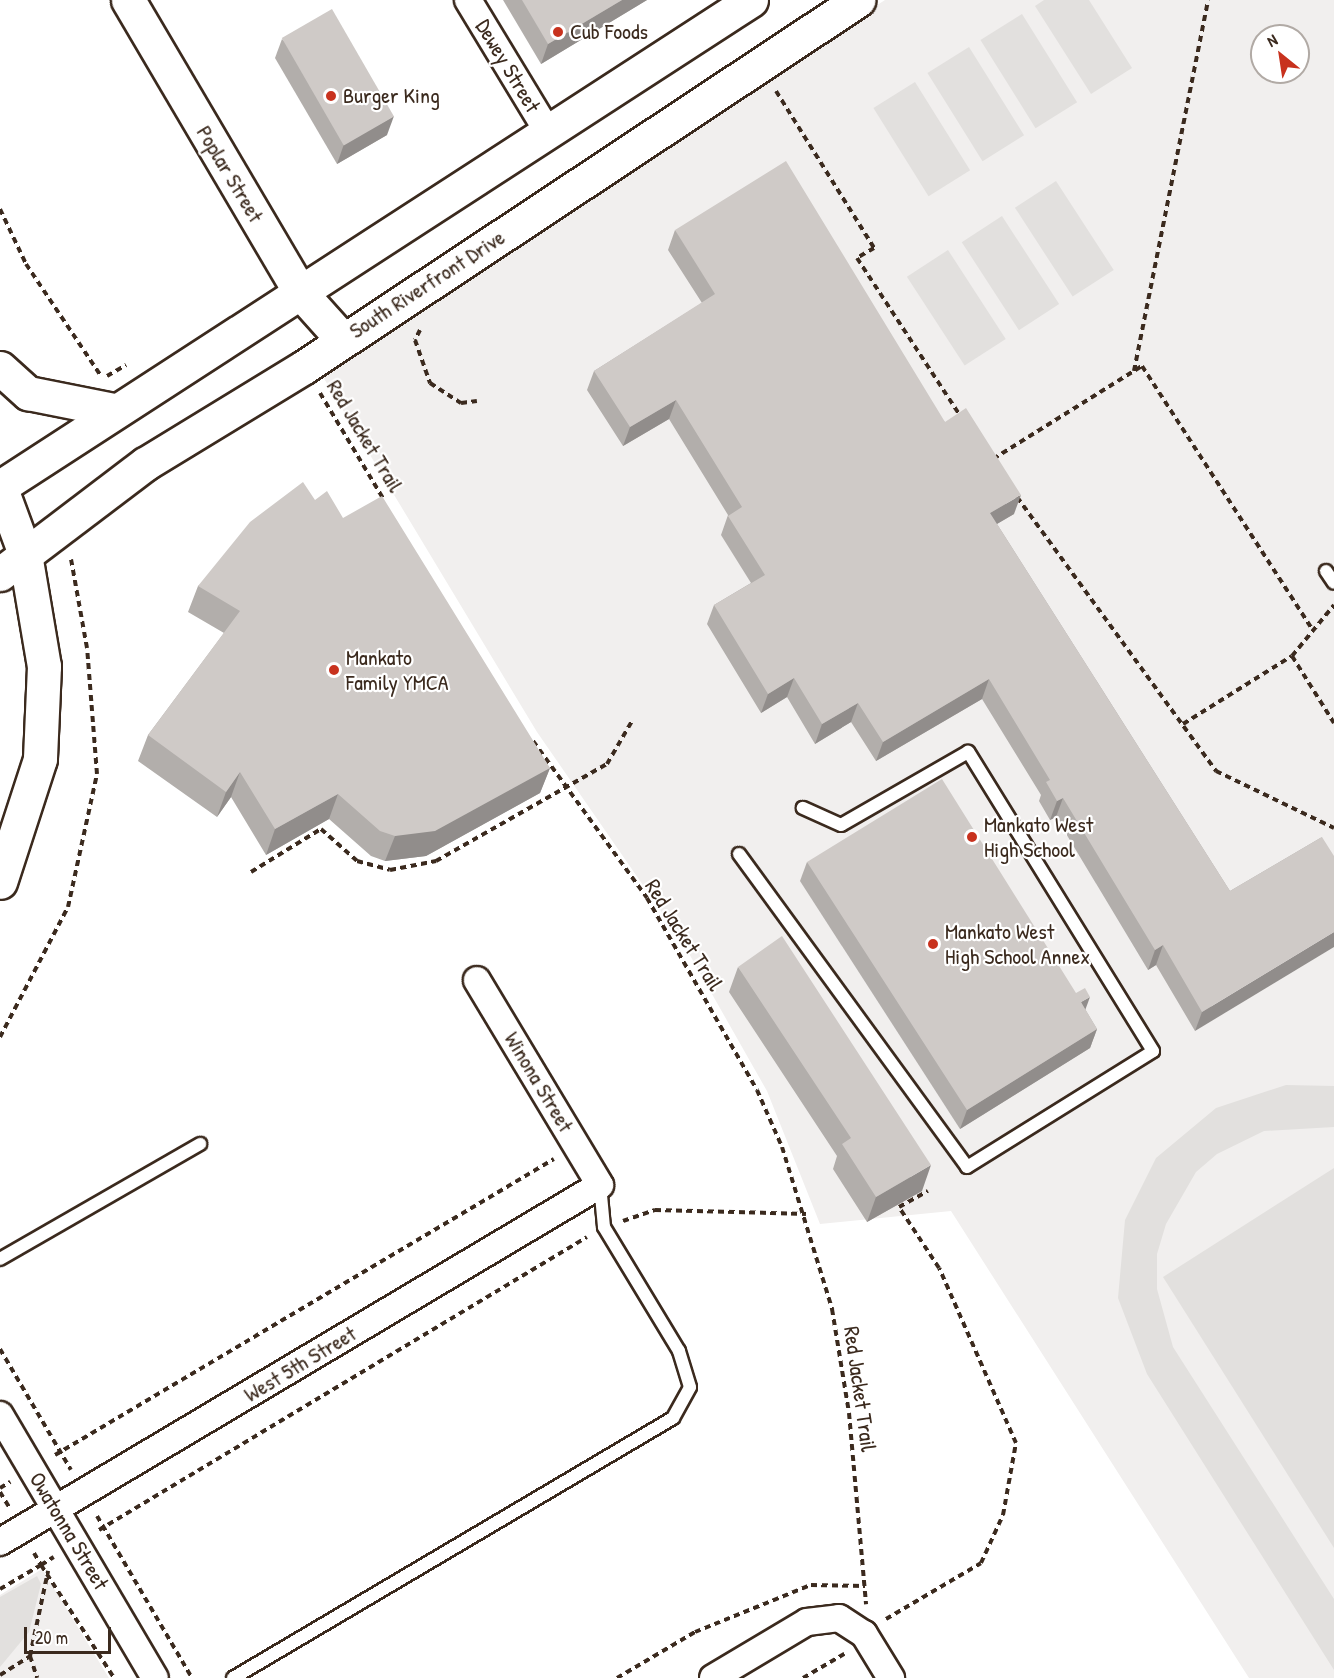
<!DOCTYPE html>
<html>
<head>
<meta charset="utf-8">
<style>
	body { margin:0 }
	#map { position:relative; width:1334px; height:1678px; overflow:hidden; background:#fff; font-family:"Patrick Hand",sans-serif }
	div>[style] { position:absolute }
	[style*='--x'] { left:calc(var(--x)*1px); top:calc(var(--y)*1px); width:calc(var(--w)*1px); rotate:calc(var(--a)*1deg) }
	.built>* { inset:0; background:#f1efee }
	.green>* { inset:0; background:#e2e0de; transform-origin:0 0 }
	.path>* { height:4px; margin-top:-2px; transform-origin:0; background:repeating-linear-gradient(90deg,#3b2a1e 0 6px,transparent 0 10.5px) }
	.roads { filter:drop-shadow(2px 0 #3b2a1e) drop-shadow(-2px 0 #3b2a1e) drop-shadow(0 2px #3b2a1e) drop-shadow(0 -2px #3b2a1e) }
	.lane>* { height:12px; margin:-6px; padding:0 6px; transform-origin:6px; border-radius:6px; background:#fff }
	.street>* { height:26px; margin:-13px; padding:0 13px; transform-origin:13px; border-radius:13px; background:#fff }
	.secondary>* { height:33px; margin:-16.5px; padding:0 16.5px; transform-origin:16.5px; border-radius:16.5px; background:#fff }
	.highway>* { height:33px; margin:-16.5px; padding:0 16.5px; transform-origin:16.5px; border-radius:16.5px; background:#fff }
	.wall>* { inset:0; background:#b2aeab }
	.shaded-wall>* { inset:0; background:#918d8b }
	.building>* { inset:0; background:#cfcac7; transform-origin:0 0 }
	.dots>* { width:16px; height:16px; translate:-50% -50%; box-sizing:border-box; border:3px solid #fff; border-radius:50% }
	span { translate:-50% -50%; white-space:nowrap; text-align:center; line-height:1.15; -webkit-text-stroke:4.5px #fff; paint-order:stroke }
	.poi-label { font-size:22px; color:#3b2a1e }
	.left { translate:0 -50%; text-align:left }
	.street-label { font-size:22px; color:#3b2a1e }
	.north { position:absolute; left:1250px; top:24px; width:60px; height:60px; box-sizing:border-box; background:#fff; border:2px solid #b1aaa5; border-radius:50%; rotate:330deg; font-size:16px; font-weight:700; line-height:24px; text-align:center; color:#3b2a1e }
	.north::after { content:''; display:block; margin:auto; width:21px; height:27px; background:#c8321e; clip-path:polygon(50% 0,100% 100%,50% 72%,0 100%) }
	.scale { position:absolute; left:24px; top:1627px; width:87px; height:27px; box-sizing:border-box; border:3px solid #3b2a1e; border-top:0; padding-left:8px; font-size:18px; line-height:21px; white-space:nowrap; color:#3b2a1e; -webkit-text-stroke:4px #fff; paint-order:stroke }
</style>
</head>
<body>
<div id="map">
	<div class="built">
		<div style="clip-path:polygon(evenodd,885px 0,1334px 0,1334px 1678px,1249px 1678px,951px 1211px,820px 1224px,767px 1091px,683px 943px,537px 732px,317px 367px,885px 0,1262px 36px,1298px 36px,1298px 72px,1262px 72px,1262px 36px)"></div>
		<div style="clip-path:polygon(42px 1569px,109px 1678px,0 1678px,0 1595px)"></div>
	</div>
	<div class="green">
		<div style="clip-path:polygon(1044px 0,1089px 0,1132px 68px,1091px 94px,1035px 6px)"></div>
		<div style="left:1022px;top:14px;width:104px;height:49px;rotate:58deg"></div>
		<div style="left:969px;top:47px;width:104px;height:49px;rotate:58deg"></div>
		<div style="left:915px;top:82px;width:104px;height:49px;rotate:58deg"></div>
		<div style="left:1056px;top:181px;width:106px;height:49px;rotate:57deg"></div>
		<div style="left:1002px;top:216px;width:105px;height:48px;rotate:57deg"></div>
		<div style="left:948px;top:250px;width:106px;height:49px;rotate:57deg"></div>
		<div style="clip-path:polygon(1286px 1085px,1334px 1086px,1334px 1127px,1264px 1131px,1217px 1154px,1196px 1172px,1166px 1224px,1157px 1254px,1157px 1289px,1173px 1347px,1334px 1599px,1334px 1670px,1147px 1374px,1118px 1298px,1125px 1220px,1156px 1158px,1216px 1108px)"></div>
		<div style="clip-path:polygon(1334px 1168px,1334px 1548px,1163px 1277px)"></div>
		<div style="clip-path:polygon(37px 1576px,41px 1584px,29px 1632px,0 1667px,0 1597px)"></div>
	</div>
	<div class="path">
		<div style="--x:776;--y:91;--w:185;--a:58"></div>
		<div style="--x:874;--y:248;--w:20;--a:150"></div>
		<div style="--x:857;--y:258;--w:190;--a:56.8"></div>
		<div style="--x:0;--y:209;--w:61;--a:64.7"></div>
		<div style="--x:26;--y:264;--w:135;--a:56.2"></div>
		<div style="--x:420;--y:330;--w:11;--a:117"></div>
		<div style="--x:415;--y:340;--w:46;--a:70.8"></div>
		<div style="--x:430;--y:383;--w:37;--a:33"></div>
		<div style="--x:461;--y:403;--w:16;--a:-7"></div>
		<div style="--x:1134;--y:371;--w:378;--a:-78.7"></div>
		<div style="--x:107;--y:376;--w:22;--a:-30"></div>
		<div style="--x:320;--y:393;--w:125;--a:59.1"></div>
		<div style="--x:993;--y:459;--w:176;--a:-32"></div>
		<div style="--x:1142;--y:366;--w:313;--a:57.1"></div>
		<div style="--x:1017;--y:497;--w:339;--a:54"></div>
		<div style="--x:1216;--y:771;--w:131;--a:25.8"></div>
		<div style="--x:1292;--y:656;--w:79;--a:57.9"></div>
		<div style="--x:1183;--y:724;--w:128;--a:-32"></div>
		<div style="--x:1292;--y:656;--w:66;--a:-50.5"></div>
		<div style="--x:533;--y:741;--w:194;--a:54"></div>
		<div style="--x:647;--y:898;--w:221;--a:60.2"></div>
		<div style="--x:757;--y:1090;--w:62;--a:66.3"></div>
		<div style="--x:782;--y:1147;--w:170;--a:72.8"></div>
		<div style="--x:832;--y:1309;--w:105;--a:80.7"></div>
		<div style="--x:849;--y:1413;--w:192;--a:84.9"></div>
		<div style="--x:251;--y:872;--w:82;--a:-31.6"></div>
		<div style="--x:321;--y:829;--w:48;--a:41.6"></div>
		<div style="--x:357;--y:861;--w:34;--a:15"></div>
		<div style="--x:390;--y:870;--w:47;--a:-11.1"></div>
		<div style="--x:436;--y:861;--w:197;--a:-29.6"></div>
		<div style="--x:607;--y:764;--w:50;--a:-59.8"></div>
		<div style="--x:0;--y:1037;--w:147;--a:-62.4"></div>
		<div style="--x:68;--y:907;--w:136;--a:-77.7"></div>
		<div style="--x:97;--y:774;--w:126;--a:-94.5"></div>
		<div style="--x:87;--y:648;--w:90;--a:-100.2"></div>
		<div style="--x:623;--y:1221;--w:34;--a:-19"></div>
		<div style="--x:655;--y:1210;--w:151;--a:1.5"></div>
		<div style="--x:0;--y:1349;--w:140;--a:59.6"></div>
		<div style="--x:55;--y:1455;--w:580;--a:-30.68"></div>
		<div style="--x:0;--y:1488;--w:12;--a:-31"></div>
		<div style="--x:0;--y:1492;--w:17;--a:59"></div>
		<div style="--x:97;--y:1516;--w:188;--a:59.6"></div>
		<div style="--x:99;--y:1530;--w:569;--a:-30.98"></div>
		<div style="--x:34;--y:1553;--w:14;--a:60"></div>
		<div style="--x:41;--y:1565;--w:15;--a:-32"></div>
		<div style="--x:0;--y:1589;--w:48;--a:-30.3"></div>
		<div style="--x:41;--y:1565;--w:135;--a:57.1"></div>
		<div style="--x:886;--y:1619;--w:110;--a:-30.5"></div>
		<div style="--x:981;--y:1563;--w:53;--a:-65.4"></div>
		<div style="--x:1003;--y:1515;--w:73;--a:-79.8"></div>
		<div style="--x:1016;--y:1443;--w:191;--a:-113.7"></div>
		<div style="--x:939;--y:1268;--w:73;--a:-123.3"></div>
		<div style="--x:899;--y:1207;--w:33;--a:-29"></div>
		<div style="--x:30;--y:1656;--w:23;--a:72"></div>
		<div style="--x:0;--y:1675;--w:36;--a:-32"></div>
		<div style="--x:30;--y:1656;--w:87;--a:-78"></div>
		<div style="--x:617;--y:1678;--w:91;--a:-30.5"></div>
		<div style="--x:695;--y:1632;--w:125;--a:-22.1"></div>
		<div style="--x:811;--y:1585;--w:54;--a:1.1"></div>
		<div style="--x:803;--y:1678;--w:48;--a:-30.3"></div>
	</div>
	<div class="roads">
		<div class="lane">
			<div style="--x:1326;--y:571;--w:14;--a:56"></div>
			<div style="--x:739;--y:854;--w:387;--a:53.9"></div>
			<div style="--x:967;--y:1167;--w:219;--a:-31.9"></div>
			<div style="--x:1153;--y:1051;--w:352;--a:-121.7"></div>
			<div style="--x:968;--y:752;--w:146;--a:150.1"></div>
			<div style="--x:841;--y:825;--w:42;--a:-155.9"></div>
			<div style="--x:0;--y:1259;--w:231;--a:-29.9"></div>
			<div style="--x:233;--y:1678;--w:511;--a:-30.58"></div>
			<div style="--x:673;--y:1418;--w:35;--a:-61"></div>
			<div style="--x:690;--y:1387;--w:38;--a:-107"></div>
			<div style="--x:679;--y:1351;--w:145;--a:-121.2"></div>
			<div style="--x:604;--y:1227;--w:42;--a:-95.4"></div>
		</div>
		<div class="street">
			<div style="--x:468;--y:0;--w:154;--a:58.8"></div>
			<div style="--x:0;--y:1415;--w:305;--a:59.5"></div>
			<div style="--x:0;--y:1542;--w:698;--a:-30.75"></div>
			<div style="--x:600;--y:1185;--w:239;--a:-121"></div>
			<div style="--x:713;--y:1678;--w:109;--a:-30.8"></div>
			<div style="--x:807;--y:1622;--w:32;--a:-7"></div>
			<div style="--x:839;--y:1618;--w:30;--a:33"></div>
			<div style="--x:864;--y:1634;--w:52;--a:58.5"></div>
		</div>
		<div class="secondary">
			<div style="--x:128;--y:0;--w:339;--a:59.5"></div>
			<div style="--x:300;--y:292;--w:64;--a:48.1"></div>
			<div style="--x:0;--y:487;--w:895;--a:-32.96"></div>
			<div style="--x:0;--y:574;--w:182;--a:-37.2"></div>
			<div style="--x:145;--y:464;--w:186;--a:-31.4"></div>
			<div style="--x:304;--y:367;--w:665;--a:-33.52"></div>
		</div>
		<div class="highway">
			<div style="--x:0;--y:368;--w:38;--a:42"></div>
			<div style="--x:28;--y:393;--w:87;--a:11.3"></div>
			<div style="--x:0;--y:486;--w:72;--a:69.8"></div>
			<div style="--x:25;--y:554;--w:114;--a:80.4"></div>
			<div style="--x:44;--y:666;--w:93;--a:92.5"></div>
			<div style="--x:40;--y:759;--w:129;--a:108"></div>
		</div>
	</div>
	<div class="wall">
		<div style="clip-path:polygon(503px 0,647px 0,541px 64px)"></div>
		<div style="clip-path:polygon(282px 39px,387px 135px,337px 164px,275px 58px)"></div>
		<div style="clip-path:polygon(675px 230px,945px 422px,1014px 514px,997px 524px,1230px 891px,1322px 837px,1195px 1031px,1156px 965px,1148px 970px,1056px 817px,1050px 820px,1039px 801px,1041px 795px,982px 699px,876px 761px,851px 722px,815px 744px,787px 697px,761px 713px,707px 624px,714px 605px,751px 583px,721px 535px,728px 515px,669px 419px,623px 446px,587px 390px,594px 371px,702px 303px,668px 250px)"></div>
		<div style="clip-path:polygon(315px 500px,550px 768px,540px 793px,426px 856px,385px 861px,371px 856px,329px 819px,266px 855px,231px 797px,217px 817px,138px 761px,148px 735px,224px 633px,188px 612px,198px 586px)"></div>
		<div style="clip-path:polygon(807px 862px,1085px 1009px,1097px 1029px,1090px 1048px,960px 1129px,800px 881px)"></div>
		<div style="clip-path:polygon(738px 967px,922px 1191px,867px 1222px,833px 1169px,837px 1156px,729px 992px)"></div>
	</div>
	<div class="shaded-wall">
		<div style="clip-path:polygon(622px 0,647px 0,541px 64px,548px 44px)"></div>
		<div style="clip-path:polygon(394px 116px,387px 135px,337px 164px,344px 144px)"></div>
		<div style="clip-path:polygon(676px 400px,669px 419px,623px 446px,630px 427px)"></div>
		<div style="clip-path:polygon(1021px 495px,1014px 514px,983px 532px,990px 513px)"></div>
		<div style="clip-path:polygon(794px 678px,787px 697px,761px 713px,768px 694px)"></div>
		<div style="clip-path:polygon(989px 679px,982px 699px,876px 761px,883px 742px)"></div>
		<div style="clip-path:polygon(858px 703px,851px 722px,815px 744px,822px 724px)"></div>
		<div style="clip-path:polygon(550px 768px,540px 793px,426px 856px,385px 861px,395px 836px)"></div>
		<div style="clip-path:polygon(240px 772px,231px 797px,217px 817px,226px 792px)"></div>
		<div style="clip-path:polygon(338px 794px,329px 819px,266px 855px,275px 829px)"></div>
		<div style="clip-path:polygon(1063px 798px,1056px 817px,1050px 820px,1057px 801px)"></div>
		<div style="clip-path:polygon(1334px 932px,1334px 947px,1195px 1031px,1202px 1012px)"></div>
		<div style="clip-path:polygon(1163px 945px,1156px 965px,1148px 970px,1155px 950px)"></div>
		<div style="clip-path:polygon(1090px 997px,1083px 1016px,1081px 1002px)"></div>
		<div style="clip-path:polygon(1097px 1029px,1090px 1048px,960px 1129px,967px 1110px)"></div>
		<div style="clip-path:polygon(931px 1165px,922px 1191px,867px 1222px,876px 1197px)"></div>
	</div>
	<div class="building">
		<div style="clip-path:polygon(522px 0,622px 0,548px 44px)"></div>
		<div style="left:332px;top:9px;width:124px;height:58px;rotate:60deg"></div>
		<div style="clip-path:polygon(786px 161px,945px 422px,966px 408px,1021px 495px,990px 513px,1230px 891px,1322px 837px,1334px 856px,1334px 932px,1202px 1012px,1163px 945px,1155px 950px,1063px 798px,1057px 801px,1046px 782px,1050px 780px,989px 679px,883px 742px,858px 703px,822px 724px,794px 678px,768px 694px,714px 605px,765px 575px,728px 516px,742px 507px,676px 400px,630px 427px,594px 371px,715px 294px,675px 230px)"></div>
		<div style="clip-path:polygon(303px 482px,315px 500px,327px 491px,343px 518px,382px 496px,550px 768px,435px 831px,395px 836px,380px 831px,338px 794px,275px 829px,240px 772px,226px 792px,148px 735px,240px 611px,198px 586px,250px 522px)"></div>
		<div style="clip-path:polygon(942px 779px,1076px 993px,1085px 988px,1090px 997px,1081px 1002px,1097px 1029px,967px 1110px,807px 862px)"></div>
		<div style="clip-path:polygon(782px 936px,931px 1165px,876px 1197px,842px 1144px,851px 1138px,738px 967px)"></div>
	</div>
	<div class="dots">
		<div style="left:558px;top:32px;background:#c8321e"></div>
		<div style="left:331px;top:96px;background:#c8321e"></div>
		<div style="left:334px;top:670px;background:#c8321e"></div>
		<div style="left:972px;top:837px;background:#c8321e"></div>
		<div style="left:933px;top:944px;background:#c8321e"></div>
	</div>
	<div class="poi-label">
		<span class="left" style="left:570px;top:32px">Cub Foods</span>
		<span class="left" style="left:343px;top:96px">Burger King</span>
		<span class="left" style="left:346px;top:670px">Mankato<br>Family YMCA</span>
		<span class="left" style="left:984px;top:837px">Mankato West<br>High School</span>
		<span class="left" style="left:945px;top:944px">Mankato West<br>High School Annex</span>
	</div>
	<div class="street-label">
		<span style="left:508px;top:66px;rotate:59deg">Dewey Street</span>
		<span style="left:230px;top:174px;rotate:59deg">Poplar Street</span>
		<span style="left:427px;top:284px;rotate:-33deg">South Riverfront Drive</span>
		<span style="left:365px;top:436px;rotate:59deg">Red Jacket Trail</span>
		<span style="left:684px;top:935px;rotate:58deg">Red Jacket Trail</span>
		<span style="left:539px;top:1082px;rotate:59deg">Winona Street</span>
		<span style="left:300px;top:1364px;rotate:-31deg">West 5th Street</span>
		<span style="left:860px;top:1389px;rotate:82deg">Red Jacket Trail</span>
		<span style="left:69px;top:1531px;rotate:59deg">Owatonna Street</span>
	</div>
	<div class="north">N</div>
	<div class="scale">20 m</div>
</div>
</body>
</html>
